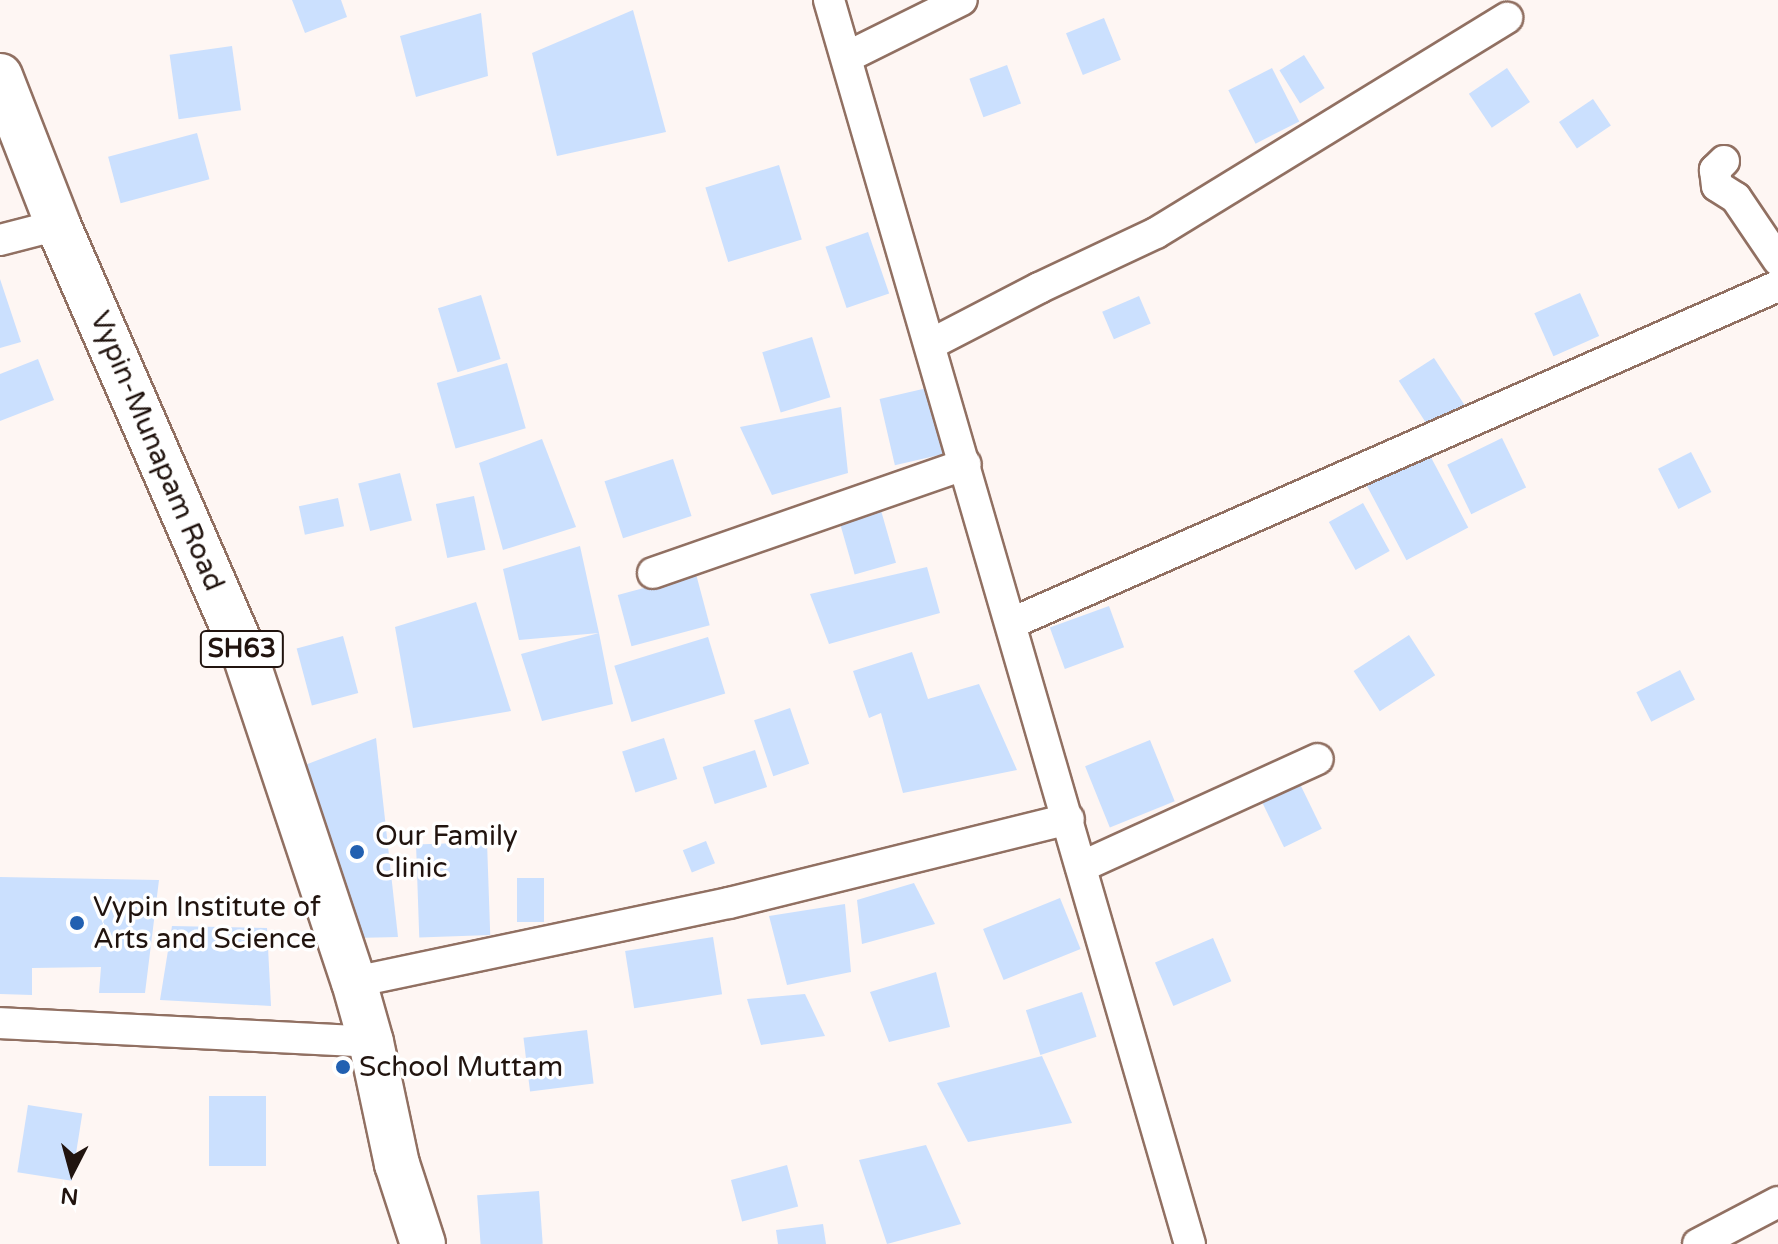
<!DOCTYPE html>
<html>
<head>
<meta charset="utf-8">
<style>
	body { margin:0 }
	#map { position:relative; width:1778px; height:1244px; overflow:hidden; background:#fef6f3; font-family:"Varela Round",sans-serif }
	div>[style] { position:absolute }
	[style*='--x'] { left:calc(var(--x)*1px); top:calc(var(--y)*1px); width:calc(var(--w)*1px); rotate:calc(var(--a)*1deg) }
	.building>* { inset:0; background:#cbe0fe; transform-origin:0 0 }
	.roads { filter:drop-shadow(2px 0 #917062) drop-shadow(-2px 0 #917062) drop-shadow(0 2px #917062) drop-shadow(0 -2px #917062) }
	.minor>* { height:30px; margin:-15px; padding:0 15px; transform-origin:15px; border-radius:15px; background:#fff }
	.primary>* { height:44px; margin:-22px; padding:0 22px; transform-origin:22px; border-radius:22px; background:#fff }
	.dots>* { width:22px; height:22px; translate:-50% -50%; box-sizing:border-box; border:4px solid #fff; border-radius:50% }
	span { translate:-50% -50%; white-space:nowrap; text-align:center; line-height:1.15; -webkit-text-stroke:7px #fff; paint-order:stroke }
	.shield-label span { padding:2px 6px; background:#fff; border:2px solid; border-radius:6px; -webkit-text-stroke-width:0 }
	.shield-label { font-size:26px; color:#21140f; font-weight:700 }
	.street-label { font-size:28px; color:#21140f }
	.poi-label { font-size:28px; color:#21140f }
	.left { translate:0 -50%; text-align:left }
	.north { position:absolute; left:32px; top:1132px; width:80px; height:80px; -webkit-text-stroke:6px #fff; paint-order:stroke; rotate:186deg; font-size:22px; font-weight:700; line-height:32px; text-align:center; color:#21140f }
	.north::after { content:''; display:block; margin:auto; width:28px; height:36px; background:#21140f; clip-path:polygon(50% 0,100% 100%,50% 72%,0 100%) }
</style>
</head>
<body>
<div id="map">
	<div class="building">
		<div style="clip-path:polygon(292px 0,341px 0,347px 17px,305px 33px)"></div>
		<div style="clip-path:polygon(633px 10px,666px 132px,557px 156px,532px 53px)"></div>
		<div style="clip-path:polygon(481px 13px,488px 76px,416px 97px,400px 36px)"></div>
		<div style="left:1104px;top:18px;width:45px;height:41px;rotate:68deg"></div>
		<div style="left:232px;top:46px;width:65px;height:63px;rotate:82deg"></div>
		<div style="left:1304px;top:55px;width:39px;height:29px;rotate:58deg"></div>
		<div style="left:1007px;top:65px;width:41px;height:40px;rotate:70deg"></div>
		<div style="left:1272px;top:68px;width:60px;height:49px;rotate:63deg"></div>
		<div style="left:1507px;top:68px;width:41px;height:46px;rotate:56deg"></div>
		<div style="left:1593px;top:99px;width:32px;height:41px;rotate:56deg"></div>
		<div style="left:197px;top:133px;width:48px;height:92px;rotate:75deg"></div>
		<div style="left:779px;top:165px;width:78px;height:77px;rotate:73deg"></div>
		<div style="left:868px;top:232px;width:65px;height:45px;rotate:71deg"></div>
		<div style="clip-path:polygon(0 279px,21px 342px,0 348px)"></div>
		<div style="left:1580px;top:293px;width:47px;height:50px;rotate:66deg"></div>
		<div style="left:481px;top:295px;width:67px;height:45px;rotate:73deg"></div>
		<div style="left:1139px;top:296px;width:30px;height:40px;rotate:67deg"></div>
		<div style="left:812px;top:337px;width:63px;height:52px;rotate:73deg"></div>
		<div style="left:1434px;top:358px;width:57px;height:42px;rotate:57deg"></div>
		<div style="clip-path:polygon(38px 359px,54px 400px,0 421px,0 374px)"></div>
		<div style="left:507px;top:363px;width:68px;height:73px;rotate:74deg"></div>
		<div style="left:940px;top:385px;width:68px;height:62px;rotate:77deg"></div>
		<div style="clip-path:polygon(841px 407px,848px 473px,772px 495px,740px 427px)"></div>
		<div style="left:1502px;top:438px;width:55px;height:61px;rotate:64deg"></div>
		<div style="clip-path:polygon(542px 439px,576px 527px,503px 550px,479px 463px)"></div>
		<div style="left:1426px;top:448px;width:90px;height:70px;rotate:62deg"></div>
		<div style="left:1691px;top:452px;width:45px;height:37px;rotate:63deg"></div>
		<div style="left:673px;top:459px;width:60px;height:72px;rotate:72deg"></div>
		<div style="left:400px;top:473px;width:49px;height:43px;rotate:76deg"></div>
		<div style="left:474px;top:496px;width:55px;height:39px;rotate:78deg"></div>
		<div style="left:338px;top:498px;width:29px;height:40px;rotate:78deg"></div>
		<div style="left:1363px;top:503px;width:55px;height:39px;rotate:61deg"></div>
		<div style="left:880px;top:507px;width:58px;height:43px;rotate:74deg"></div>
		<div style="clip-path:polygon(580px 546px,599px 633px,613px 704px,542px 721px,521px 654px,599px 633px,519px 640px,503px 569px)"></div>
		<div style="clip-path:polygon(927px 567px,940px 613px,829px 644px,810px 594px)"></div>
		<div style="left:696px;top:574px;width:53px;height:81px;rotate:75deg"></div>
		<div style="clip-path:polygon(476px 602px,511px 711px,413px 728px,395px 627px)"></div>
		<div style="left:1109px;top:606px;width:44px;height:63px;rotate:70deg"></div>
		<div style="left:1409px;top:635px;width:48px;height:66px;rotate:57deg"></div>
		<div style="left:343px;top:636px;width:59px;height:48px;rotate:75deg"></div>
		<div style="left:708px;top:637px;width:59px;height:98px;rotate:73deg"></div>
		<div style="clip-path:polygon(912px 652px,928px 699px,979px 684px,1017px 770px,903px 793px,881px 713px,869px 718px,853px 671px)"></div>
		<div style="left:1680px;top:670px;width:33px;height:49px;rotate:63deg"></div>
		<div style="left:790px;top:708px;width:59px;height:38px;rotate:71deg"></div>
		<div style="clip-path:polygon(376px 738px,398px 937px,355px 938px,297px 768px)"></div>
		<div style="left:664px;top:738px;width:43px;height:44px;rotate:72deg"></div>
		<div style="left:1150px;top:740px;width:66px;height:70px;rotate:68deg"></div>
		<div style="left:755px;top:750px;width:39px;height:55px;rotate:72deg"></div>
		<div style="left:1299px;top:782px;width:52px;height:42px;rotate:64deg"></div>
		<div style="left:706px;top:841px;width:24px;height:25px;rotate:68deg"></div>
		<div style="left:487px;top:842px;width:93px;height:71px;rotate:88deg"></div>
		<div style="clip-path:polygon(0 877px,159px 880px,145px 993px,99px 993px,101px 967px,32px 968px,32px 995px,0 994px)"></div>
		<div style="left:517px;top:878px;width:27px;height:44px"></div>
		<div style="clip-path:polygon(914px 883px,935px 924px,862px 944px,857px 900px)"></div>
		<div style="left:1060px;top:898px;width:55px;height:83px;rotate:68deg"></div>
		<div style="clip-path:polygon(845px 904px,851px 972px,787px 985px,769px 916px)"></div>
		<div style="clip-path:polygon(172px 926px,267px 928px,271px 1006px,160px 1000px)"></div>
		<div style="left:713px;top:937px;width:58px;height:89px;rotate:81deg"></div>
		<div style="left:1213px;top:938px;width:47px;height:63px;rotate:67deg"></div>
		<div style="clip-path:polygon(936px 972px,950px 1027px,889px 1042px,870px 992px)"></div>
		<div style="left:1082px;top:992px;width:47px;height:59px;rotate:72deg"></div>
		<div style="clip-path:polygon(805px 994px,825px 1036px,761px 1045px,747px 999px)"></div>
		<div style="left:587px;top:1030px;width:54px;height:64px;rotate:83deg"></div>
		<div style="clip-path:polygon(1042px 1056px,1072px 1123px,968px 1142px,937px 1083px)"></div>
		<div style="left:209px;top:1096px;width:57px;height:70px"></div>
		<div style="left:28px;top:1105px;width:55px;height:68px;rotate:9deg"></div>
		<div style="clip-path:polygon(926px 1145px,961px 1224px,887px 1244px,859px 1160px)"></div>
		<div style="left:787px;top:1165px;width:43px;height:58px;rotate:75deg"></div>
		<div style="left:539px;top:1191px;width:53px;height:62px;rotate:86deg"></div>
		<div style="clip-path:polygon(823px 1224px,826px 1244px,778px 1244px,776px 1230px)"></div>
	</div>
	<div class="roads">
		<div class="minor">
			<div style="--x:829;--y:0;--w:1295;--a:73.82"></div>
			<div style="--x:847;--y:57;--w:128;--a:-26.4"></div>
			<div style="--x:1724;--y:161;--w:13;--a:135"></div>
			<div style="--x:1715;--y:170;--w:16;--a:83"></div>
			<div style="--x:1717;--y:186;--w:22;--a:32"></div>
			<div style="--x:1736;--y:198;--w:75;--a:55.9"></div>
			<div style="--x:0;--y:240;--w:60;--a:-14.5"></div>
			<div style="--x:931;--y:344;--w:122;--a:-27.4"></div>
			<div style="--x:1039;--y:288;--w:129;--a:-25.2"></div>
			<div style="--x:1156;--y:233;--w:412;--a:-31.5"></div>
			<div style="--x:653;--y:573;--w:331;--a:-19.2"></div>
			<div style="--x:1012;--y:623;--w:837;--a:-23.75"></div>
			<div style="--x:1081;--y:867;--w:260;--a:-24.5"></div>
			<div style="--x:354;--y:982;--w:383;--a:-11.9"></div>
			<div style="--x:729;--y:903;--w:350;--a:-13.9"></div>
			<div style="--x:0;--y:1023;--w:371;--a:2.9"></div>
			<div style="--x:1698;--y:1244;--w:90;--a:-27.7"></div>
		</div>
		<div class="primary">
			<div style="--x:0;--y:76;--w:160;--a:68.7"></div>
			<div style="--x:58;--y:225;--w:469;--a:66.5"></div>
			<div style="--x:245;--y:655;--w:345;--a:71.6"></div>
			<div style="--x:354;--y:982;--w:62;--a:74.2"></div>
			<div style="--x:371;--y:1042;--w:125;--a:78"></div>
			<div style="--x:397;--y:1164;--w:84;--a:72"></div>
		</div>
	</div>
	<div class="dots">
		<div style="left:357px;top:852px;background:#2260b1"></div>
		<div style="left:77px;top:923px;background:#2260b1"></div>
		<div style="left:343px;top:1067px;background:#2260b1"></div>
	</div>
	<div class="shield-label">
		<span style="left:242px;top:649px">SH63</span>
	</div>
	<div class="street-label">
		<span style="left:157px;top:451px;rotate:67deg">Vypin-Munapam Road</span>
	</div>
	<div class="poi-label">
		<span class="left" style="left:375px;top:852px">Our Family<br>Clinic</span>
		<span class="left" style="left:93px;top:923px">Vypin Institute of<br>Arts and Science</span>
		<span class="left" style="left:359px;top:1067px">School Muttam</span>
	</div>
	<div class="north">N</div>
</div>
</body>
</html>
